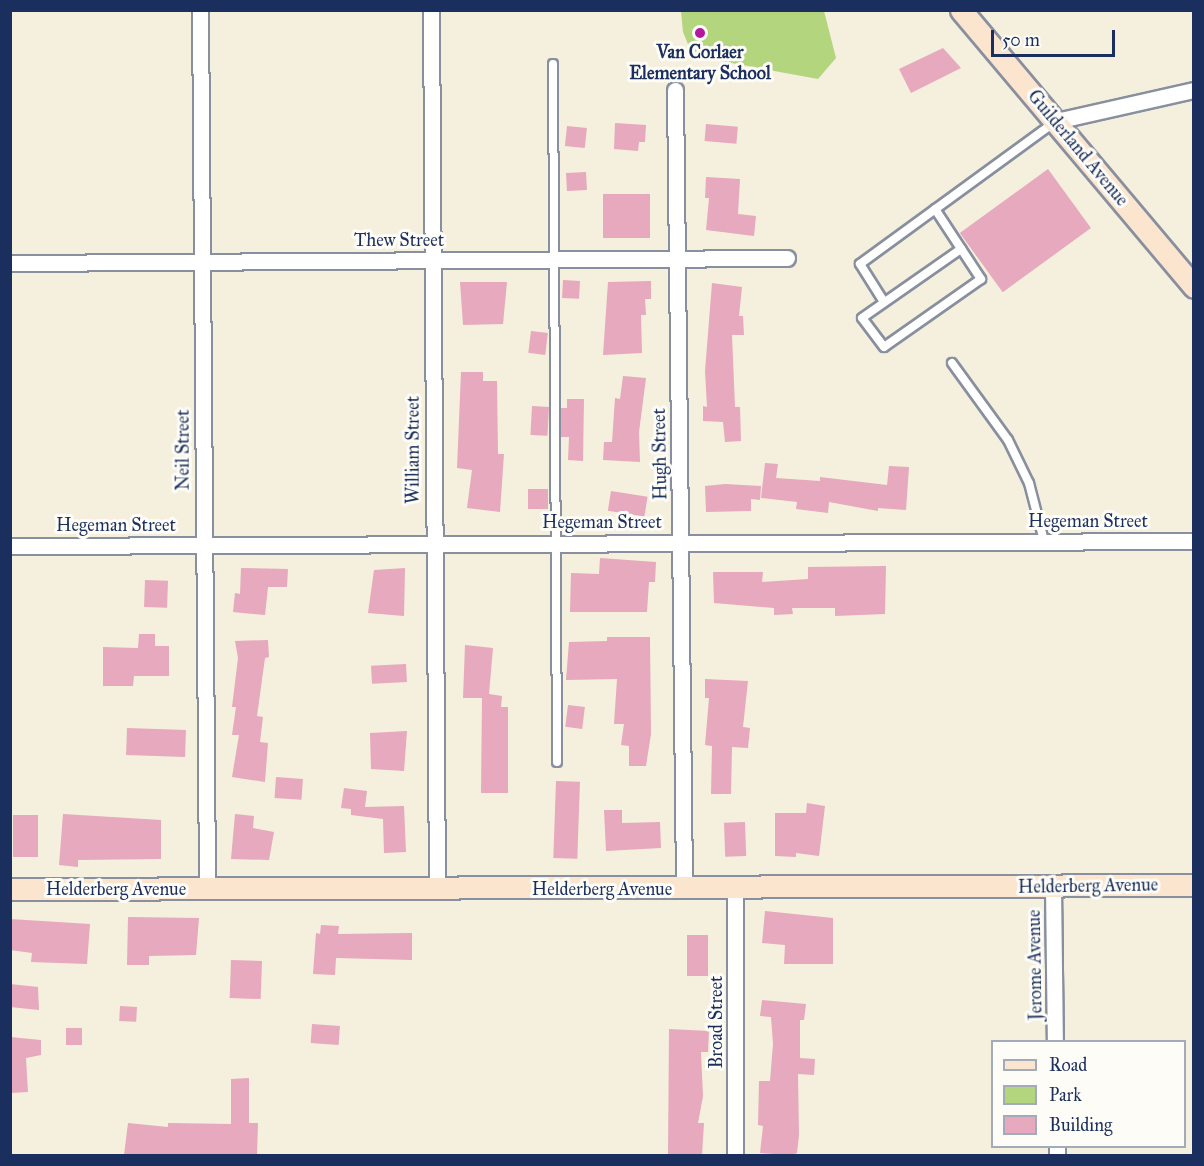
<!DOCTYPE html>
<html>
<head>
<meta charset="utf-8">
<style>
	body { margin:0 }
	#map { position:relative; width:1204px; height:1166px; overflow:hidden; background:#f5efdd; font-family:"IM FELL Great Primer",serif }
	div>[style] { position:absolute }
	[style*='--x'] { left:calc(var(--x)*1px); top:calc(var(--y)*1px); width:calc(var(--w)*1px); rotate:calc(var(--a)*1deg) }
	.green>* { inset:0; background:#b3d57d }
	.building>* { inset:0; background:#e6a9bd; transform-origin:0 0 }
	.roads { filter:drop-shadow(2px 0 #888f9e) drop-shadow(-2px 0 #888f9e) drop-shadow(0 2px #888f9e) drop-shadow(0 -2px #888f9e) }
	.lane>* { height:8px; margin:-4px; padding:0 4px; transform-origin:4px; border-radius:4px; background:#fff }
	.street>* { height:15px; margin:-7.5px; padding:0 7.5px; transform-origin:7.5px; border-radius:7.5px; background:#fff }
	.secondary>* { height:21px; margin:-10.5px; padding:0 10.5px; transform-origin:10.5px; border-radius:10.5px; background:#fbe5cf }
	.dots>* { width:16px; height:16px; translate:-50% -50%; box-sizing:border-box; border:3px solid #fdfcf7; border-radius:50% }
	span { translate:-50% -50%; white-space:nowrap; text-align:center; line-height:1.15; -webkit-text-stroke:6px #fdfcf7; paint-order:stroke }
	.poi-label { font-size:18px; color:#1b2f5e; font-weight:700 }
	.street-label { font-size:18px; color:#1b2f5e }
	.frame { position:absolute; inset:0; border:12px solid #1b2f5e; pointer-events:none }
	.legend { position:absolute; left:991px; top:1040px; width:195px; height:108px; box-sizing:border-box; background:#fdfcf7; border:2px solid #a3aaba; margin:0; padding:8px 10px; list-style:none; font-size:18px; color:#1b2f5e }
	.legend li { display:flex; align-items:center; gap:12px; height:30px }
	.legend b { width:30px; border:2px solid #a3aaba }
	.scale { position:absolute; left:991px; top:30px; width:124px; height:27px; box-sizing:border-box; border:3px solid #1b2f5e; border-top:0; padding-left:8px; font-size:18px; line-height:21px; white-space:nowrap; color:#1b2f5e; -webkit-text-stroke:4px #fdfcf7; paint-order:stroke }
</style>
</head>
<body>
<div id="map">
	<div class="green">
		<div style="clip-path:polygon(681px 11px,824px 11px,836px 58px,818px 79px,710px 59px,690px 49px,683px 32px)"></div>
	</div>
	<div class="building">
		<div style="clip-path:polygon(943px 48px,961px 68px,911px 93px,899px 69px)"></div>
		<div style="clip-path:polygon(615px 123px,646px 125px,645px 142px,639px 142px,638px 151px,614px 149px)"></div>
		<div style="left:706px;top:124px;width:32px;height:17px;rotate:5deg"></div>
		<div style="left:567px;top:126px;width:20px;height:20px;rotate:6deg"></div>
		<div style="left:1048px;top:169px;width:73px;height:109px;rotate:54deg"></div>
		<div style="left:586px;top:172px;width:18px;height:20px;rotate:87deg"></div>
		<div style="clip-path:polygon(706px 177px,740px 179px,738px 214px,756px 216px,754px 236px,706px 230px,709px 198px,705px 198px)"></div>
		<div style="left:650px;top:194px;width:44px;height:47px;rotate:90deg"></div>
		<div style="left:563px;top:280px;width:17px;height:18px;rotate:3deg"></div>
		<div style="clip-path:polygon(651px 281px,651px 299px,645px 299px,646px 315px,641px 315px,642px 353px,603px 355px,608px 282px)"></div>
		<div style="clip-path:polygon(460px 282px,507px 282px,503px 324px,463px 325px)"></div>
		<div style="clip-path:polygon(712px 283px,742px 287px,739px 316px,743px 316px,744px 335px,732px 335px,735px 407px,740px 407px,741px 441px,725px 442px,723px 422px,703px 421px,703px 406px,707px 407px,705px 371px)"></div>
		<div style="left:531px;top:331px;width:17px;height:22px;rotate:7deg"></div>
		<div style="clip-path:polygon(461px 372px,483px 372px,483px 381px,497px 381px,498px 454px,504px 454px,500px 512px,467px 508px,472px 470px,457px 468px)"></div>
		<div style="clip-path:polygon(623px 376px,646px 378px,639px 432px,640px 462px,603px 460px,604px 442px,612px 442px,615px 398px,620px 399px)"></div>
		<div style="clip-path:polygon(567px 399px,584px 399px,583px 461px,568px 460px,569px 437px,561px 437px,561px 408px,567px 408px)"></div>
		<div style="left:532px;top:406px;width:17px;height:29px;rotate:3deg"></div>
		<div style="clip-path:polygon(765px 463px,778px 464px,776px 478px,820px 481px,820px 477px,887px 485px,889px 466px,909px 467px,906px 510px,878px 508px,878px 511px,829px 502px,828px 513px,796px 509px,797px 502px,761px 498px)"></div>
		<div style="clip-path:polygon(725px 484px,761px 486px,760px 500px,751px 499px,751px 511px,706px 512px,705px 486px)"></div>
		<div style="left:528px;top:489px;width:20px;height:20px"></div>
		<div style="left:611px;top:491px;width:37px;height:20px;rotate:9deg"></div>
		<div style="clip-path:polygon(600px 558px,656px 562px,655px 582px,649px 582px,647px 612px,570px 612px,571px 573px,599px 574px)"></div>
		<div style="clip-path:polygon(886px 566px,885px 614px,835px 616px,835px 608px,792px 608px,793px 614px,774px 615px,774px 608px,714px 603px,713px 572px,763px 572px,762px 582px,808px 579px,808px 567px)"></div>
		<div style="clip-path:polygon(241px 568px,288px 569px,287px 587px,268px 587px,265px 615px,233px 612px,235px 593px,240px 594px)"></div>
		<div style="clip-path:polygon(405px 568px,404px 616px,368px 613px,374px 570px)"></div>
		<div style="left:145px;top:580px;width:23px;height:27px;rotate:2deg"></div>
		<div style="clip-path:polygon(139px 634px,155px 634px,155px 646px,169px 646px,169px 676px,134px 676px,133px 686px,103px 686px,103px 647px,138px 648px)"></div>
		<div style="clip-path:polygon(607px 637px,650px 637px,651px 734px,646px 766px,629px 766px,629px 746px,621px 745px,624px 724px,614px 724px,617px 679px,566px 680px,569px 642px,607px 641px)"></div>
		<div style="clip-path:polygon(268px 640px,269px 657px,265px 658px,257px 716px,263px 717px,260px 742px,268px 743px,265px 782px,232px 777px,239px 735px,232px 735px,236px 707px,232px 707px,238px 658px,235px 641px)"></div>
		<div style="clip-path:polygon(465px 645px,493px 648px,489px 694px,502px 696px,501px 707px,508px 707px,508px 793px,481px 793px,482px 698px,463px 698px)"></div>
		<div style="left:406px;top:664px;width:18px;height:35px;rotate:87deg"></div>
		<div style="clip-path:polygon(705px 679px,748px 681px,743px 727px,750px 728px,748px 748px,732px 747px,731px 794px,711px 794px,712px 746px,705px 745px,709px 698px,705px 698px)"></div>
		<div style="left:568px;top:705px;width:17px;height:22px;rotate:7deg"></div>
		<div style="left:127px;top:728px;width:59px;height:27px;rotate:2deg"></div>
		<div style="clip-path:polygon(407px 731px,404px 771px,371px 769px,370px 733px)"></div>
		<div style="left:276px;top:777px;width:27px;height:21px;rotate:4deg"></div>
		<div style="left:556px;top:781px;width:24px;height:77px;rotate:2deg"></div>
		<div style="clip-path:polygon(344px 788px,367px 791px,365px 807px,404px 806px,406px 852px,384px 853px,383px 819px,351px 815px,351px 809px,341px 808px)"></div>
		<div style="clip-path:polygon(807px 803px,825px 806px,819px 856px,796px 853px,796px 857px,775px 856px,775px 813px,806px 813px)"></div>
		<div style="clip-path:polygon(604px 810px,622px 810px,622px 823px,660px 822px,661px 848px,606px 851px)"></div>
		<div style="clip-path:polygon(63px 814px,161px 820px,161px 859px,78px 860px,78px 867px,59px 865px)"></div>
		<div style="clip-path:polygon(235px 814px,254px 816px,253px 828px,274px 832px,269px 860px,231px 859px)"></div>
		<div style="left:13px;top:815px;width:25px;height:42px"></div>
		<div style="left:745px;top:822px;width:34px;height:21px;rotate:88deg"></div>
		<div style="clip-path:polygon(765px 911px,833px 918px,833px 964px,784px 964px,785px 945px,762px 943px)"></div>
		<div style="clip-path:polygon(128px 917px,199px 918px,196px 955px,149px 956px,149px 965px,127px 965px)"></div>
		<div style="clip-path:polygon(10px 919px,90px 924px,87px 964px,31px 962px,32px 953px,10px 950px)"></div>
		<div style="clip-path:polygon(321px 925px,339px 926px,338px 934px,412px 933px,412px 960px,336px 958px,335px 975px,313px 974px,316px 933px,320px 934px)"></div>
		<div style="left:708px;top:935px;width:41px;height:21px;rotate:90deg"></div>
		<div style="left:231px;top:960px;width:31px;height:38px;rotate:2deg"></div>
		<div style="clip-path:polygon(10px 984px,38px 987px,39px 1010px,10px 1007px)"></div>
		<div style="clip-path:polygon(762px 1000px,806px 1004px,804px 1020px,800px 1020px,800px 1058px,815px 1059px,814px 1075px,798px 1074px,799px 1135px,797px 1153px,792px 1155px,760px 1153px,763px 1126px,758px 1125px,759px 1081px,770px 1081px,773px 1044px,771px 1017px,760px 1016px)"></div>
		<div style="left:120px;top:1006px;width:17px;height:15px;rotate:3deg"></div>
		<div style="left:312px;top:1024px;width:28px;height:19px;rotate:4deg"></div>
		<div style="left:66px;top:1028px;width:16px;height:17px"></div>
		<div style="clip-path:polygon(669px 1029px,709px 1031px,708px 1052px,701px 1052px,703px 1096px,698px 1123px,704px 1123px,702px 1155px,668px 1155px)"></div>
		<div style="clip-path:polygon(10px 1037px,41px 1040px,41px 1055px,26px 1058px,28px 1092px,10px 1093px)"></div>
		<div style="clip-path:polygon(249px 1078px,249px 1123px,258px 1123px,257px 1155px,124px 1155px,128px 1123px,168px 1127px,168px 1123px,231px 1124px,231px 1079px)"></div>
	</div>
	<div class="roads">
		<div class="lane">
			<div style="--x:553;--y:64;--w:698;--a:89.67"></div>
			<div style="--x:935;--y:209;--w:84;--a:56.7"></div>
			<div style="--x:981;--y:279;--w:118;--a:145"></div>
			<div style="--x:884;--y:347;--w:36;--a:-127"></div>
			<div style="--x:862;--y:318;--w:121;--a:-34.9"></div>
			<div style="--x:884;--y:302;--w:45;--a:-122.3"></div>
			<div style="--x:860;--y:264;--w:241;--a:-36.1"></div>
			<div style="--x:952;--y:363;--w:95;--a:54"></div>
			<div style="--x:1008;--y:440;--w:48;--a:64"></div>
			<div style="--x:1029;--y:483;--w:60;--a:75.5"></div>
		</div>
		<div class="street">
			<div style="--x:200;--y:10;--w:879;--a:89.54"></div>
			<div style="--x:431;--y:10;--w:878;--a:89.61"></div>
			<div style="--x:675;--y:90;--w:799;--a:89.35"></div>
			<div style="--x:1056;--y:121;--w:141;--a:-12.7"></div>
			<div style="--x:10;--y:263;--w:777;--a:-0.37"></div>
			<div style="--x:10;--y:546;--w:1184;--a:-0.24"></div>
			<div style="--x:1053;--y:887;--w:155;--a:89.3"></div>
			<div style="--x:735;--y:889;--w:267;--a:90"></div>
			<div style="--x:1057;--y:1146;--w:10;--a:90"></div>
		</div>
		<div class="secondary">
			<div style="--x:961;--y:10;--w:362;--a:49.9"></div>
			<div style="--x:10;--y:889;--w:1184;--a:-0.19"></div>
		</div>
	</div>
	<div class="dots">
		<div style="left:700px;top:33px;background:#b5179e"></div>
	</div>
	<div class="poi-label">
		<span style="left:700px;top:63px">Van Corlaer<br>Elementary School</span>
	</div>
	<div class="street-label">
		<span style="left:1078px;top:148px;rotate:50deg">Guilderland Avenue</span>
		<span style="left:399px;top:240px">Thew Street</span>
		<span style="left:183px;top:450px;rotate:-90deg">Neil Street</span>
		<span style="left:413px;top:450px;rotate:-90deg">William Street</span>
		<span style="left:660px;top:454px;rotate:-91deg">Hugh Street</span>
		<span style="left:1088px;top:521px">Hegeman Street</span>
		<span style="left:602px;top:522px">Hegeman Street</span>
		<span style="left:116px;top:525px">Hegeman Street</span>
		<span style="left:1088px;top:886px;rotate:-1deg">Helderberg Avenue</span>
		<span style="left:116px;top:889px">Helderberg Avenue</span>
		<span style="left:602px;top:889px">Helderberg Avenue</span>
		<span style="left:1035px;top:965px;rotate:-91deg">Jerome Avenue</span>
		<span style="left:716px;top:1022px;rotate:-90deg">Broad Street</span>
	</div>
	<div class="frame"></div>
	<ul class="legend">
	<li><b style="height:8px;background:#fbe5cf"></b>Road</li>
	<li><b style="height:16px;background:#b3d57d"></b>Park</li>
	<li><b style="height:16px;background:#e6a9bd"></b>Building</li>
	</ul>
	<div class="scale">50 m</div>
</div>
</body>
</html>
